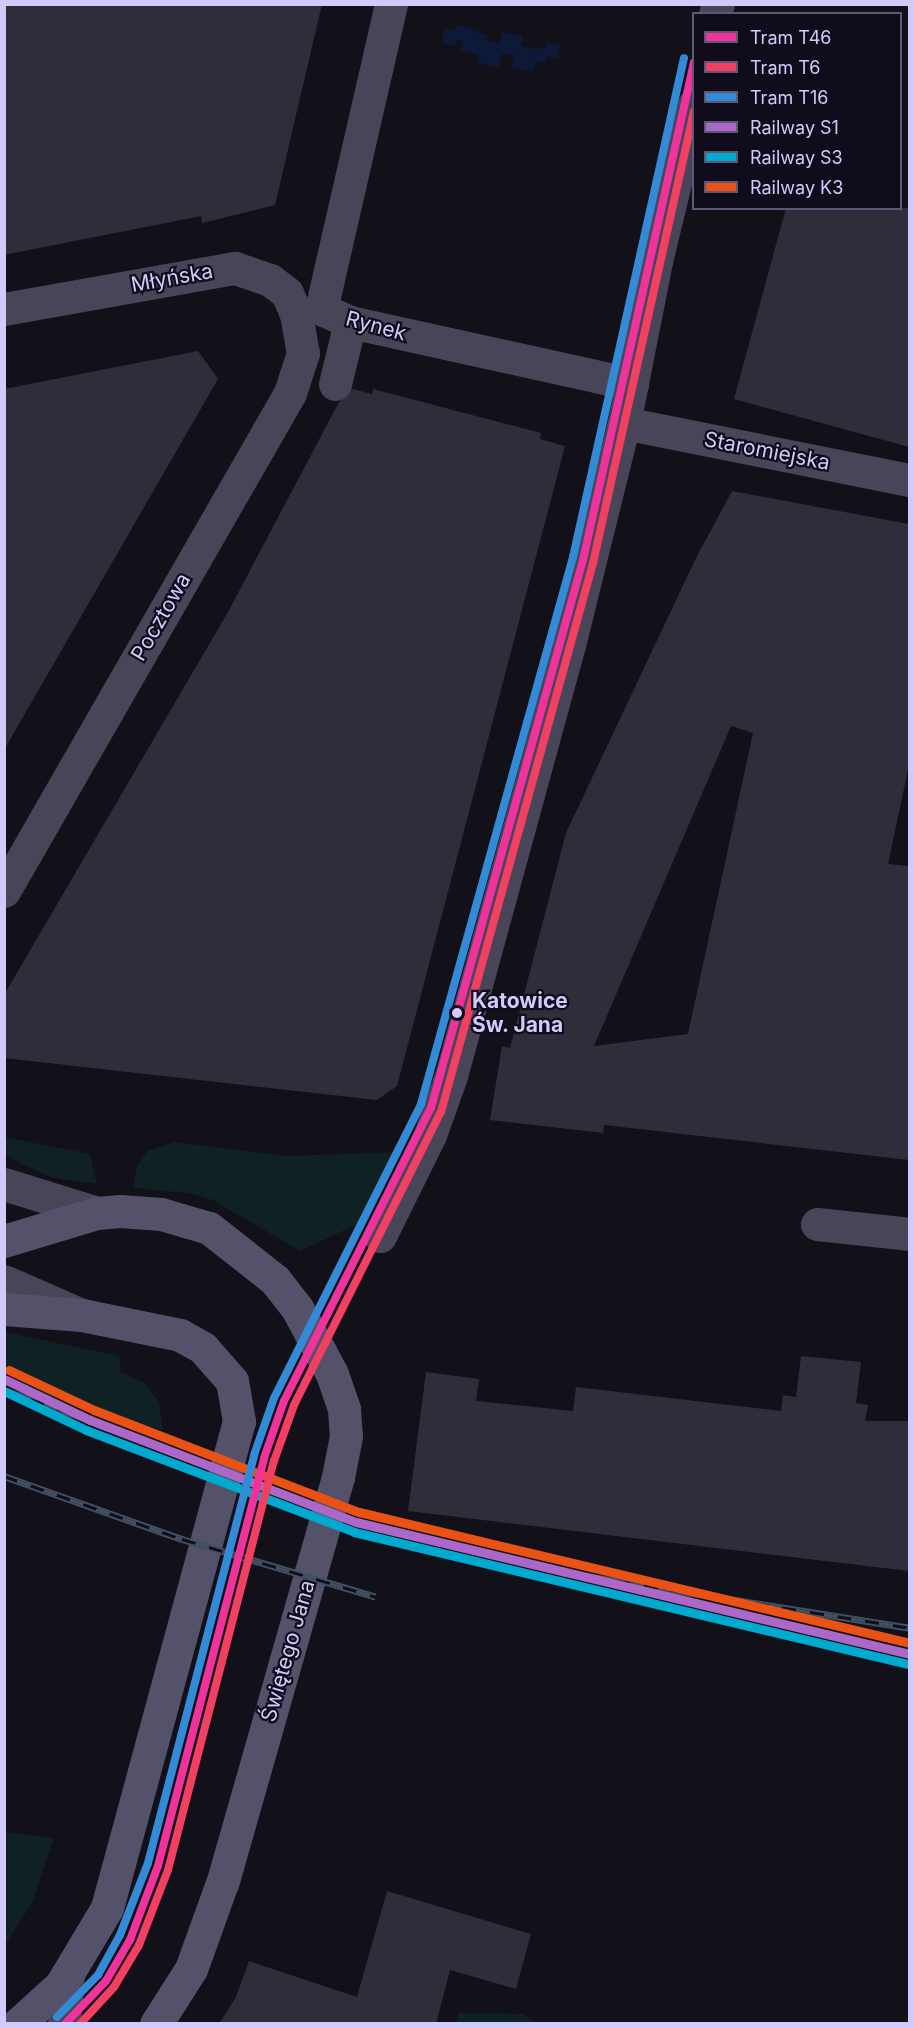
<!DOCTYPE html>
<html>
<head>
<meta charset="utf-8">
<style>
	body { margin:0 }
	#map { position:relative; width:914px; height:2028px; overflow:hidden; background:#121018; font-family:Inter,sans-serif }
	div>[style] { position:absolute }
	[style*='--x'] { left:calc(var(--x)*1px); top:calc(var(--y)*1px); width:calc(var(--w)*1px); rotate:calc(var(--a)*1deg) }
	.green>* { inset:0; background:#102123 }
	.water>* { inset:0; background:#0d1937 }
	.building>* { inset:0; background:#302d3a }
	.street>* { height:33px; margin:-16.5px; padding:0 16.5px; transform-origin:16.5px; border-radius:16.5px; background:#484559 }
	.secondary>* { height:33px; margin:-16.5px; padding:0 16.5px; transform-origin:16.5px; border-radius:16.5px; background:#54516b }
	.rail>* { height:7px; margin-top:-3.5px; transform-origin:0; background:repeating-linear-gradient(90deg,#100c1c 0 14px,#415161 0 28px); box-sizing:border-box; border-block:2px solid #415161 }
	.rail-1>* { height:9px; margin:-4.5px; padding:0 4.5px; transform-origin:4.5px; border-radius:4.5px; background:#ac68c9 }
	.rail-2>* { height:9px; margin:-4.5px; padding:0 4.5px; transform-origin:4.5px; border-radius:4.5px; background:#00a9ce }
	.rail-3>* { height:9px; margin:-4.5px; padding:0 4.5px; transform-origin:4.5px; border-radius:4.5px; background:#e95115 }
	.tram-1>* { height:8px; margin:-4px; padding:0 4px; transform-origin:4px; border-radius:4px; background:#ef339a }
	.tram-2>* { height:8px; margin:-4px; padding:0 4px; transform-origin:4px; border-radius:4px; background:#f24062 }
	.tram-3>* { height:8px; margin:-4px; padding:0 4px; transform-origin:4px; border-radius:4px; background:#338bd7 }
	.dots>* { width:16px; height:16px; translate:-50% -50%; box-sizing:border-box; border:3px solid #100c1c; border-radius:50% }
	span { translate:-50% -50%; white-space:nowrap; text-align:center; line-height:1.15; -webkit-text-stroke:4.5px #100c1c; paint-order:stroke }
	.street-label { font-size:21px; color:#d3cafc }
	.stop-label { font-size:21px; color:#d3cafc; font-weight:700 }
	.left { translate:0 -50%; text-align:left }
	.frame { position:absolute; inset:0; border:6px solid #d3cafc; pointer-events:none }
	.legend { position:absolute; left:692px; top:12px; width:210px; height:198px; box-sizing:border-box; background:#100c1c; border:2px solid #5e5876; margin:0; padding:8px 10px; list-style:none; font-size:18px; color:#d3cafc }
	.legend li { display:flex; align-items:center; gap:12px; height:30px }
	.legend b { width:30px; border:2px solid #5e5876 }
</style>
</head>
<body>
<div id="map">
	<div class="green">
		<div style="clip-path:polygon(4px 1137px,90px 1154px,97px 1184px,54px 1178px,21px 1164px,5px 1153px)"></div>
		<div style="clip-path:polygon(176px 1142px,286px 1156px,402px 1152px,366px 1220px,300px 1251px,213px 1200px,187px 1193px,133px 1188px,137px 1167px,147px 1151px)"></div>
		<div style="clip-path:polygon(5px 1332px,119px 1356px,121px 1372px,145px 1383px,159px 1402px,163px 1430px,74px 1407px,5px 1376px)"></div>
		<div style="clip-path:polygon(5px 1832px,54px 1838px,32px 1903px,5px 1945px)"></div>
		<div style="clip-path:polygon(458px 2013px,522px 2014px,537px 2023px,457px 2023px)"></div>
	</div>
	<div class="water">
		<div style="clip-path:polygon(456px 24px,487px 35px,487px 40px,499px 43px,503px 32px,523px 36px,521px 46px,534px 49px,545px 48px,547px 43px,561px 45px,558px 58px,548px 56px,546px 63px,536px 61px,533px 72px,512px 67px,515px 56px,502px 54px,498px 68px,477px 62px,478px 55px,461px 51px,463px 42px,457px 40px,455px 46px,441px 43px,445px 29px,455px 31px)"></div>
	</div>
	<div class="building">
		<div style="clip-path:polygon(4px 4px,322px 4px,275px 205px,202px 223px,201px 216px,4px 255px)"></div>
		<div style="clip-path:polygon(786px 208px,909px 208px,909px 447px,734px 399px)"></div>
		<div style="clip-path:polygon(198px 351px,218px 379px,4px 750px,4px 389px)"></div>
		<div style="clip-path:polygon(353px 389px,372px 394px,373px 389px,541px 433px,540px 439px,565px 446px,397px 1086px,377px 1100px,4px 1058px,4px 995px,228px 612px,339px 402px)"></div>
		<div style="clip-path:polygon(evenodd,732px 491px,909px 524px,909px 765px,888px 864px,909px 866px,909px 1160px,604px 1125px,603px 1133px,490px 1120px,502px 1046px,510px 1048px,566px 833px,696px 558px,732px 491px,731px 726px,753px 733px,688px 1034px,594px 1046px,731px 726px)"></div>
		<div style="clip-path:polygon(801px 1356px,861px 1362px,856px 1403px,868px 1405px,865px 1421px,909px 1421px,909px 1571px,408px 1511px,426px 1372px,479px 1379px,476px 1401px,573px 1411px,576px 1387px,781px 1411px,783px 1395px,796px 1397px)"></div>
		<div style="clip-path:polygon(387px 1891px,531px 1934px,516px 1989px,450px 1970px,436px 2024px,219px 2024px,236px 1997px,249px 1961px,357px 1997px)"></div>
	</div>
	<div class="street">
		<div style="--x:391;--y:4;--w:313;--a:102.9"></div>
		<div style="--x:321;--y:309;--w:32;--a:24"></div>
		<div style="--x:350;--y:322;--w:289;--a:12.4"></div>
		<div style="--x:715;--y:14;--w:10;--a:-73"></div>
		<div style="--x:4;--y:309;--w:235;--a:-10.1"></div>
		<div style="--x:235;--y:268;--w:37;--a:19"></div>
		<div style="--x:270;--y:280;--w:21;--a:37"></div>
		<div style="--x:287;--y:293;--w:23;--a:67"></div>
		<div style="--x:296;--y:314;--w:40;--a:80"></div>
		<div style="--x:303;--y:353;--w:42;--a:108"></div>
		<div style="--x:290;--y:393;--w:574;--a:119.87"></div>
		<div style="--x:335;--y:384;--w:64;--a:-76.4"></div>
		<div style="--x:624;--y:423;--w:292;--a:11.3"></div>
		<div style="--x:4;--y:1184;--w:97;--a:17.3"></div>
		<div style="--x:817;--y:1224;--w:94;--a:6.1"></div>
		<div style="--x:380;--y:1236;--w:113;--a:-63.7"></div>
		<div style="--x:430;--y:1135;--w:63;--a:-70.4"></div>
		<div style="--x:451;--y:1076;--w:447;--a:-74.7"></div>
		<div style="--x:569;--y:645;--w:229;--a:-76.1"></div>
		<div style="--x:624;--y:423;--w:165;--a:-78.8"></div>
		<div style="--x:656;--y:261;--w:161;--a:-76.3"></div>
		<div style="--x:4;--y:1281;--w:80;--a:23.7"></div>
		<div style="--x:64;--y:2024;--w:51;--a:-85.5"></div>
	</div>
	<div class="secondary">
		<div style="--x:4;--y:1241;--w:97;--a:-16.8"></div>
		<div style="--x:97;--y:1213;--w:23;--a:-5"></div>
		<div style="--x:120;--y:1211;--w:41;--a:4.2"></div>
		<div style="--x:161;--y:1214;--w:50;--a:16.3"></div>
		<div style="--x:209;--y:1228;--w:84;--a:38.2"></div>
		<div style="--x:275;--y:1280;--w:36;--a:52"></div>
		<div style="--x:297;--y:1308;--w:75;--a:62.1"></div>
		<div style="--x:332;--y:1374;--w:37;--a:71"></div>
		<div style="--x:344;--y:1409;--w:27;--a:86"></div>
		<div style="--x:346;--y:1436;--w:42;--a:101"></div>
		<div style="--x:338;--y:1477;--w:422;--a:105.9"></div>
		<div style="--x:222;--y:1883;--w:91;--a:109.8"></div>
		<div style="--x:191;--y:1969;--w:65;--a:122.5"></div>
		<div style="--x:4;--y:1309;--w:78;--a:4.4"></div>
		<div style="--x:82;--y:1315;--w:100;--a:11.5"></div>
		<div style="--x:180;--y:1335;--w:26;--a:29"></div>
		<div style="--x:203;--y:1348;--w:44;--a:48.7"></div>
		<div style="--x:232;--y:1381;--w:41;--a:80.1"></div>
		<div style="--x:239;--y:1421;--w:505;--a:105.17"></div>
		<div style="--x:107;--y:1908;--w:90;--a:120.9"></div>
		<div style="--x:61;--y:1985;--w:58;--a:137.8"></div>
	</div>
	<div class="rail">
		<div style="--x:4;--y:1390;--w:91;--a:19.2"></div>
		<div style="--x:4;--y:1476;--w:189;--a:19.5"></div>
		<div style="--x:182;--y:1539;--w:202;--a:16.6"></div>
		<div style="--x:561;--y:1572;--w:353;--a:9.1"></div>
	</div>
	<div class="rail-1">
		<div style="--x:4;--y:1379;--w:95;--a:25.5"></div>
		<div style="--x:90;--y:1420;--w:285;--a:21"></div>
		<div style="--x:356;--y:1522;--w:570;--a:13.4"></div>
	</div>
	<div class="rail-2">
		<div style="--x:4;--y:1391;--w:91;--a:25.4"></div>
		<div style="--x:86;--y:1430;--w:287;--a:20.8"></div>
		<div style="--x:354;--y:1532;--w:570;--a:13.4"></div>
	</div>
	<div class="rail-3">
		<div style="--x:9;--y:1370;--w:94;--a:25.2"></div>
		<div style="--x:94;--y:1410;--w:284;--a:21.1"></div>
		<div style="--x:359;--y:1512;--w:566;--a:13.37"></div>
	</div>
	<div class="tram-1">
		<div style="--x:65;--y:2024;--w:59;--a:-46.4"></div>
		<div style="--x:106;--y:1981;--w:48;--a:-59.7"></div>
		<div style="--x:130;--y:1940;--w:79;--a:-69.3"></div>
		<div style="--x:158;--y:1866;--w:422;--a:-75.4"></div>
		<div style="--x:264;--y:1458;--w:60;--a:-70.7"></div>
		<div style="--x:284;--y:1401;--w:328;--a:-63.4"></div>
		<div style="--x:431;--y:1108;--w:569;--a:-74.5"></div>
		<div style="--x:583;--y:560;--w:510;--a:-77.43"></div>
	</div>
	<div class="tram-2">
		<div style="--x:80;--y:2024;--w:50;--a:-47.4"></div>
		<div style="--x:114;--y:1987;--w:49;--a:-59.2"></div>
		<div style="--x:139;--y:1945;--w:80;--a:-68.9"></div>
		<div style="--x:168;--y:1870;--w:423;--a:-75.5"></div>
		<div style="--x:274;--y:1461;--w:59;--a:-70.3"></div>
		<div style="--x:294;--y:1405;--w:328;--a:-63.4"></div>
		<div style="--x:441;--y:1112;--w:570;--a:-74.52"></div>
		<div style="--x:593;--y:563;--w:463;--a:-77.4"></div>
	</div>
	<div class="tram-3">
		<div style="--x:57;--y:2017;--w:59;--a:-45.7"></div>
		<div style="--x:98;--y:1975;--w:46;--a:-61.2"></div>
		<div style="--x:120;--y:1935;--w:77;--a:-68.7"></div>
		<div style="--x:148;--y:1863;--w:422;--a:-75.4"></div>
		<div style="--x:254;--y:1455;--w:60;--a:-70.7"></div>
		<div style="--x:274;--y:1398;--w:329;--a:-63.4"></div>
		<div style="--x:421;--y:1104;--w:568;--a:-74.47"></div>
		<div style="--x:573;--y:557;--w:511;--a:-77.46"></div>
	</div>
	<div class="dots">
		<div style="left:457px;top:1013px;background:#d3cafc"></div>
	</div>
	<div class="street-label">
		<span style="left:172px;top:278px;rotate:-10deg">Młyńska</span>
		<span style="left:376px;top:326px;rotate:15deg">Rynek</span>
		<span style="left:767px;top:451px;rotate:11deg">Staromiejska</span>
		<span style="left:161px;top:617px;rotate:-60deg">Pocztowa</span>
		<span style="left:288px;top:1651px;rotate:-74deg">Świętego Jana</span>
	</div>
	<div class="stop-label">
		<span class="left" style="left:472px;top:1013px">Katowice<br>Św. Jana</span>
	</div>
	<div class="frame"></div>
	<ul class="legend">
	<li><b style="height:8px;background:#ef339a"></b>Tram T46</li>
	<li><b style="height:8px;background:#f24062"></b>Tram T6</li>
	<li><b style="height:8px;background:#338bd7"></b>Tram T16</li>
	<li><b style="height:8px;background:#ac68c9"></b>Railway S1</li>
	<li><b style="height:8px;background:#00a9ce"></b>Railway S3</li>
	<li><b style="height:8px;background:#e95115"></b>Railway K3</li>
	</ul>
</div>
</body>
</html>
